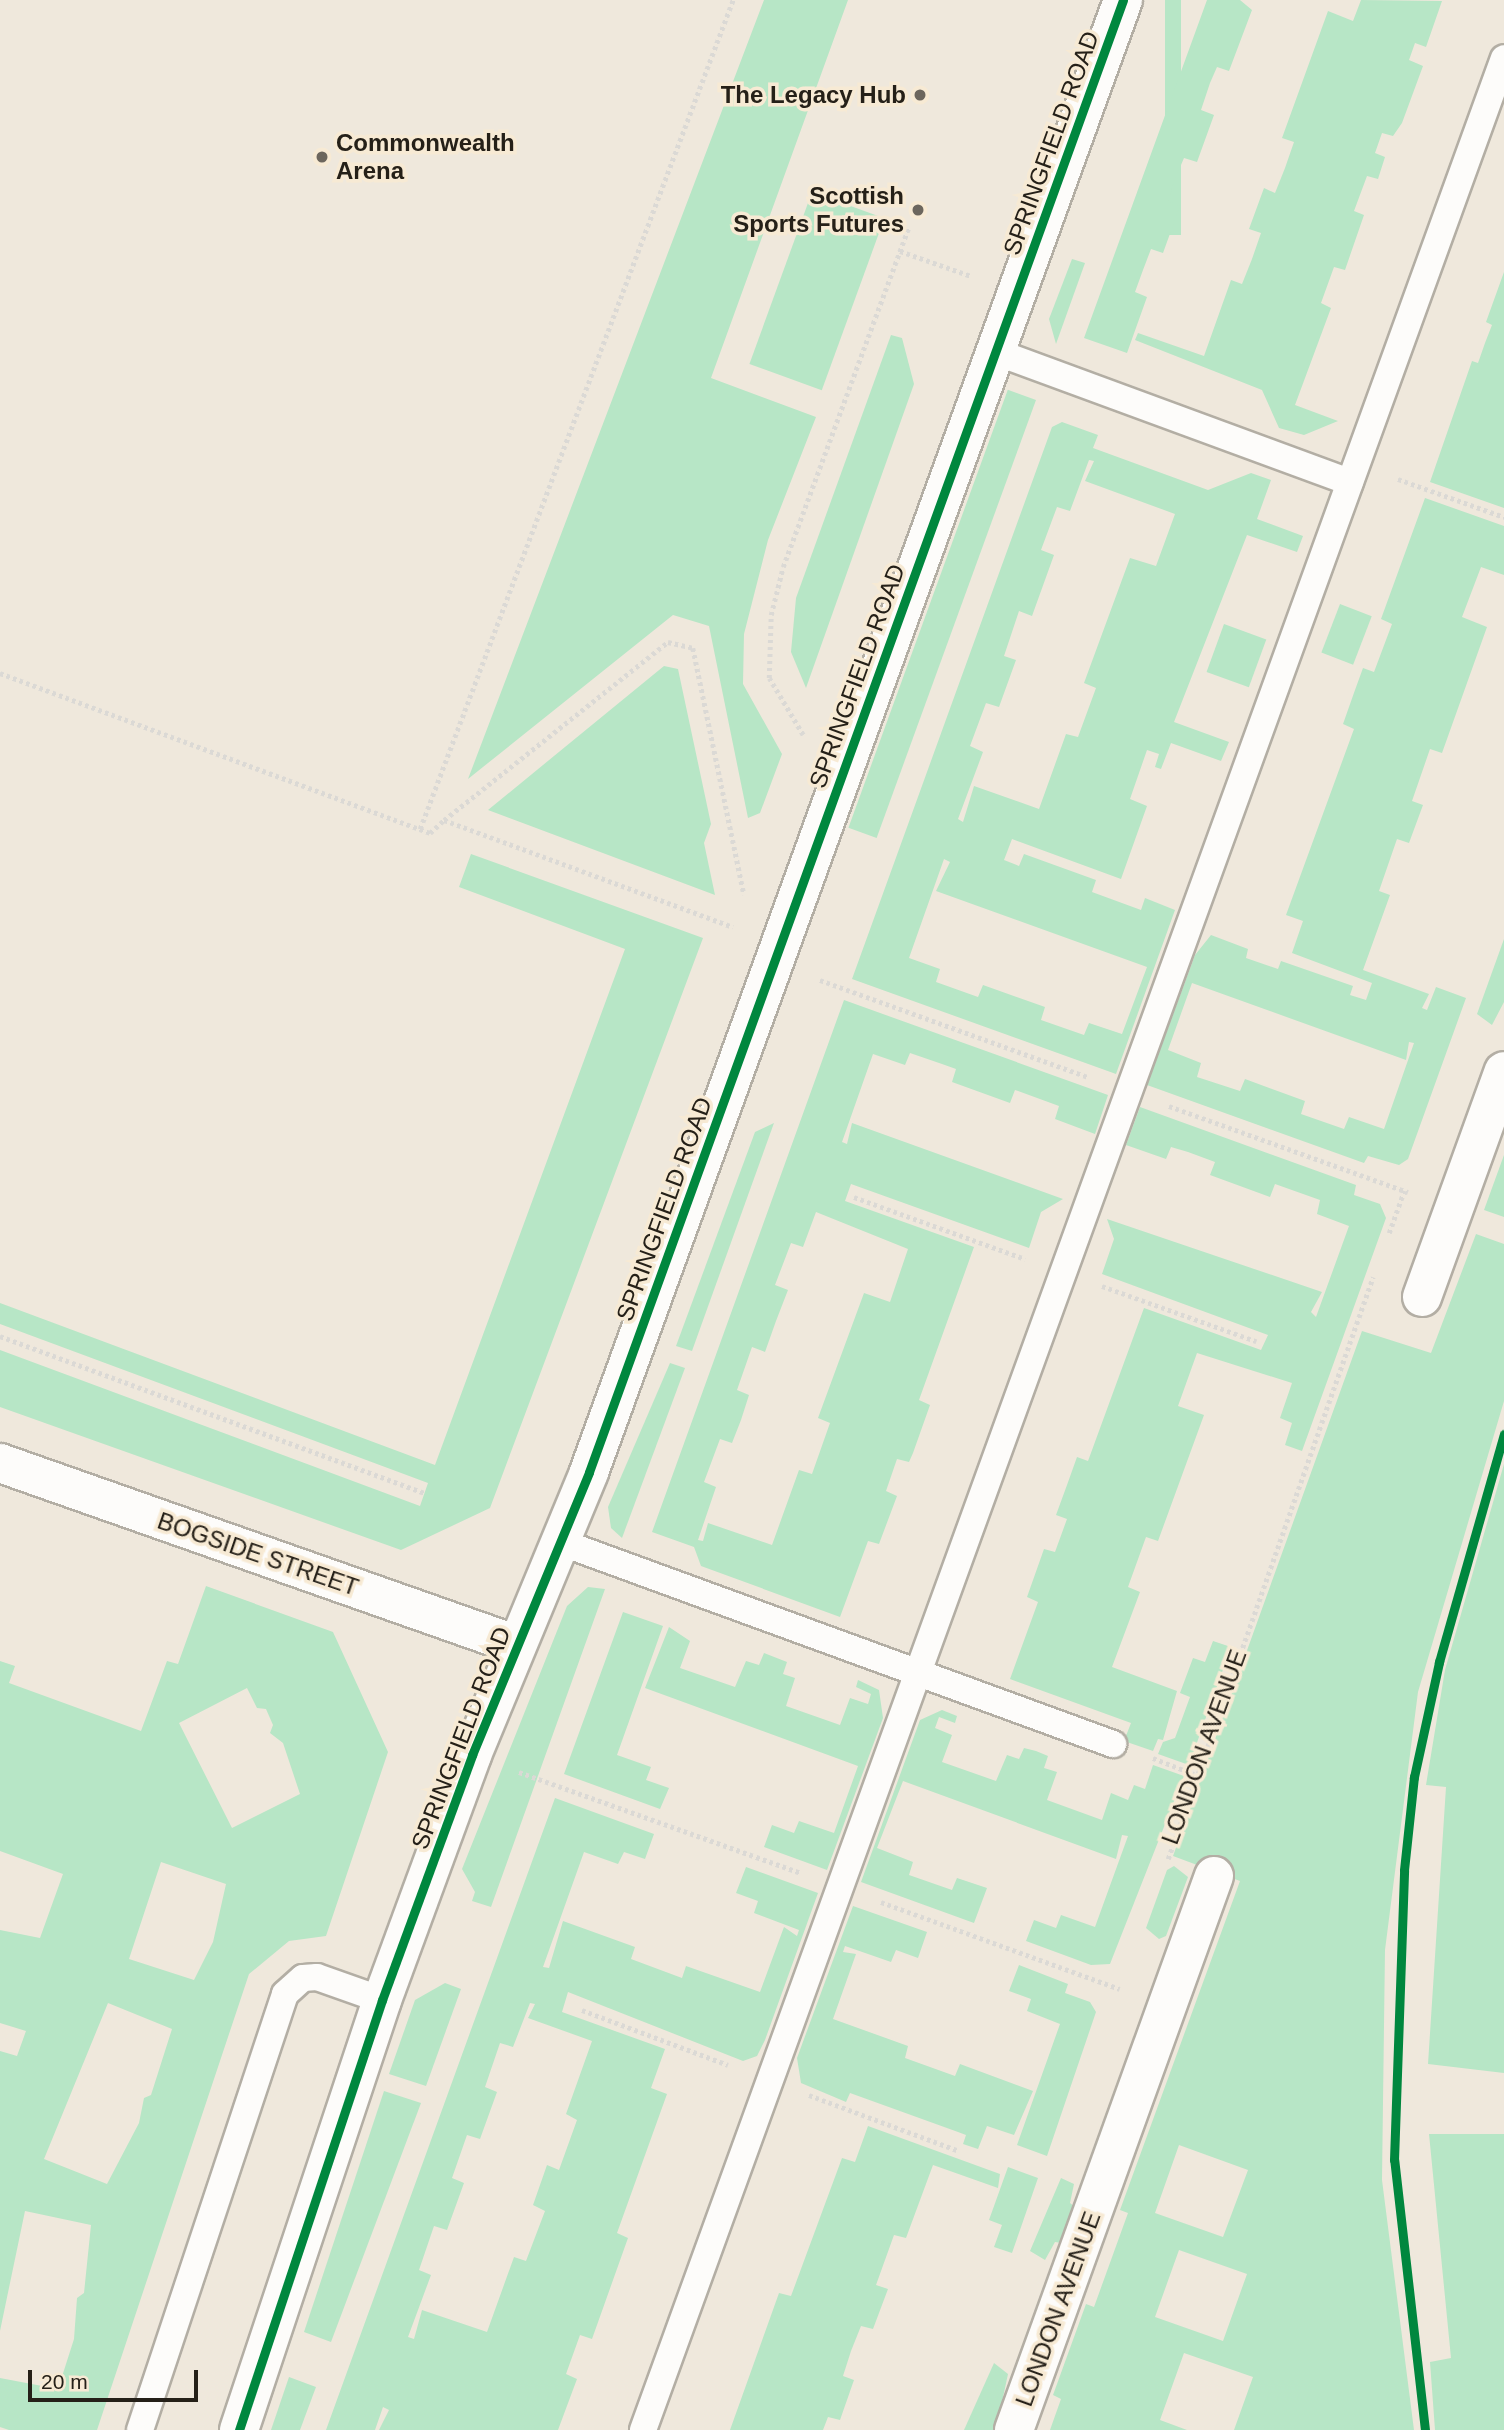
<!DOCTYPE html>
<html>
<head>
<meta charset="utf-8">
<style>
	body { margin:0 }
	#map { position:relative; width:1504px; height:2430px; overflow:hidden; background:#efe8dc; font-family:Helvetica,sans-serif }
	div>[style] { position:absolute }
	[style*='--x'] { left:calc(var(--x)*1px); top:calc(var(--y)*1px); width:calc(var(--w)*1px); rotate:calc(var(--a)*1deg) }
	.green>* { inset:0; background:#b7e6c6; transform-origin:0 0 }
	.path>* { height:4.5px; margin-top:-2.25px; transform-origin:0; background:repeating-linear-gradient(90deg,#dbd9d5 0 3.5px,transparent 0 7px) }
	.roads { filter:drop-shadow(2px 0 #b3aea4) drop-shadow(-2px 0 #b3aea4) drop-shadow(0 2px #b3aea4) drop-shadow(0 -2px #b3aea4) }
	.service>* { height:26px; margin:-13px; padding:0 13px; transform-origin:13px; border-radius:13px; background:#fdfcfa }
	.minor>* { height:38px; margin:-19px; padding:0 19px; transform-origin:19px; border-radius:19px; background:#fdfcfa }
	.tertiary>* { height:38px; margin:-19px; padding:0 19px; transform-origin:19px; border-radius:19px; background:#fdfcfa }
	.cycleway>* { height:9px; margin:-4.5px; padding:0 4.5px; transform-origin:4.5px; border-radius:4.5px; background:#00873e }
	.dots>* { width:19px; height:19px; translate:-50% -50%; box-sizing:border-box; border:4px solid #f7ead4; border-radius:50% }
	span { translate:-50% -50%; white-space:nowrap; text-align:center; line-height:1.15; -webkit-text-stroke:7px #f7ead4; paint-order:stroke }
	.poi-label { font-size:24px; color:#252018; font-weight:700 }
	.right { translate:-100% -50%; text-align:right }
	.left { translate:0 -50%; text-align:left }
	.street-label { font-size:24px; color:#252018 }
	.scale { position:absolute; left:28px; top:2370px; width:170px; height:32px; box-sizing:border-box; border:4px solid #252018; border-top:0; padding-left:9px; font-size:21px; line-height:24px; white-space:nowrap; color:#252018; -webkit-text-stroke:5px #f7ead4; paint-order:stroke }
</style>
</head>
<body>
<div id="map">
	<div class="green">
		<div style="clip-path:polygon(764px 0,848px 0,711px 378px,816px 417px,768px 540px,744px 634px,743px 684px,782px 754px,760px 813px,748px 818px,709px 626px,673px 615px,468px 779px)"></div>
		<div style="left:1165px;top:0;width:16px;height:235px"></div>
		<div style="clip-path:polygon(1207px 0,1240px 0,1252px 10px,1229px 71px,1217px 67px,1210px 83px,1201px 110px,1214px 115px,1197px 162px,1184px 158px,1175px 179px,1168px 201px,1180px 206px,1163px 253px,1151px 249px,1143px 270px,1135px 292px,1147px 297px,1127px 353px,1084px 338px)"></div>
		<div style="clip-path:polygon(1361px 0,1442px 1px,1426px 47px,1415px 43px,1409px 60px,1423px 66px,1402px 123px,1393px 136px,1382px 133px,1375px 153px,1385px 157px,1378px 179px,1367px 176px,1354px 211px,1364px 215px,1345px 270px,1334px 267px,1321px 303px,1331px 308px,1295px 405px,1338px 421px,1304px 435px,1279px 428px,1262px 390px,1135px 340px,1138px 333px,1204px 356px,1231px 280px,1242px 284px,1252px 259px,1261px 233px,1249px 229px,1264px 188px,1275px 193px,1285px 168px,1294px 142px,1282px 138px,1328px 11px,1353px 21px)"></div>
		<div style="left:812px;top:192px;width:77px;height:183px;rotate:20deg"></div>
		<div style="clip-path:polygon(1072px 259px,1085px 263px,1056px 344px,1049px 319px)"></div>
		<div style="clip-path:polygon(1504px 272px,1504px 508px,1430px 482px,1472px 361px,1478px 363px,1485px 343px,1492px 325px,1486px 322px)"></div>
		<div style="clip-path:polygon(891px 335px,902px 338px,914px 384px,806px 688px,791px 652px,796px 598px)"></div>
		<div style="left:1036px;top:400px;width:466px;height:30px;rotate:110deg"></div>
		<div style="clip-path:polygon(evenodd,1062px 422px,1098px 435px,1093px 448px,1208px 490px,1251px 473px,1271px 480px,1257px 519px,1303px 536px,1297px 552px,1247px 535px,1174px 722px,1229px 742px,1221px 761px,1171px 743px,1161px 769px,1155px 767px,1159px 754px,1147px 750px,1130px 799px,1147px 806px,1121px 879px,1012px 839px,1004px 860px,1019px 866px,1024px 854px,1096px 880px,1092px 892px,1141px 910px,1145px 898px,1175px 910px,1116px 1074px,852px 979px,1052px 427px,1062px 422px,1089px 460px,1094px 461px,1085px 481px,1175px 514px,1156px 566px,1130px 558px,1084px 683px,1096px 688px,1078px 737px,1066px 734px,1039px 809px,974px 786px,963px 822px,958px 819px,983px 752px,970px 746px,986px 703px,999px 707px,1016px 660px,1004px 656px,1019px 611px,1032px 616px,1054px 555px,1041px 550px,1057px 507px,1070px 511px,1089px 460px,1062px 422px,944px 859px,950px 862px,936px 891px,1147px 967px,1122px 1034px,1089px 1023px,1084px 1035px,1041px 1020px,1045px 1007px,983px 985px,978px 997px,936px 982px,940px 969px,909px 958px,944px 859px)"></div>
		<div style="clip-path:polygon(evenodd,1425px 498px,1504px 526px,1504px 575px,1481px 567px,1462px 617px,1487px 627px,1442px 753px,1430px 749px,1412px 801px,1423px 805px,1409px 843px,1397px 839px,1379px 891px,1390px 895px,1363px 970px,1429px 994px,1422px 1008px,1427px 1010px,1436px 987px,1466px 998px,1408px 1159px,1399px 1165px,1368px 1156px,1364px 1163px,1147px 1085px,1195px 955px,1211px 935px,1248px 949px,1246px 958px,1278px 969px,1281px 961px,1353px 986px,1350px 995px,1366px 1000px,1372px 983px,1292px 953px,1303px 921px,1286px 915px,1354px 729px,1343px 724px,1355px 690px,1363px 668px,1374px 672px,1392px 624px,1381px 619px,1425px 498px,1192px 983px,1406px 1060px,1409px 1042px,1414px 1043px,1384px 1129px,1349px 1117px,1344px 1129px,1301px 1114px,1305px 1101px,1245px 1079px,1240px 1091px,1197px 1077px,1201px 1063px,1168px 1050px,1192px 983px)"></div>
		<div style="left:1340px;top:604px;width:34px;height:52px;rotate:21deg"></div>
		<div style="left:1224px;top:624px;width:45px;height:51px;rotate:20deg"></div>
		<div style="clip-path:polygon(664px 666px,678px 669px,711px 824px,704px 843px,715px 895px,488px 810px)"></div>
		<div style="clip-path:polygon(471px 854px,703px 938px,490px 1508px,401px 1550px,0 1407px,0 1350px,420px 1506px,428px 1483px,0 1324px,0 1303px,435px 1465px,625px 949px,459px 887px)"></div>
		<div style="clip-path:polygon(1504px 939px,1504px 1002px,1492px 1025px,1477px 1014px)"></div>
		<div style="clip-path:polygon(evenodd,844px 1000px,1108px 1095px,1095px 1134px,1055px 1119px,1059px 1106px,1015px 1090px,1010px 1103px,952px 1082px,956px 1069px,942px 1064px,910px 1053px,905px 1065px,873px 1054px,842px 1142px,847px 1144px,852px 1123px,1063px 1199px,1041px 1212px,1029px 1248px,851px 1184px,845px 1201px,974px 1247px,919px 1400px,930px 1405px,913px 1453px,909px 1462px,897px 1459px,886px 1491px,897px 1496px,879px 1544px,868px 1541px,840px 1617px,701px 1566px,694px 1547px,652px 1532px,844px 1000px,816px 1212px,908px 1249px,890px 1302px,864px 1293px,818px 1418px,830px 1423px,812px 1474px,799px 1470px,772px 1545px,708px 1523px,703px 1541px,698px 1540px,716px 1487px,704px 1482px,720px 1439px,732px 1443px,741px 1420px,749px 1395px,737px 1390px,752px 1347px,765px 1352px,776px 1321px,788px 1290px,775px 1285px,791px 1243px,803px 1247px,816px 1212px)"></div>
		<div style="clip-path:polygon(1140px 1107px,1356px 1185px,1354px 1195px,1380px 1204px,1386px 1218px,1302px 1451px,1285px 1445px,1292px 1423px,1280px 1418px,1292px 1383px,1197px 1353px,1178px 1406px,1204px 1415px,1158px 1541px,1146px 1537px,1128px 1587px,1140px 1592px,1112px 1667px,1177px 1691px,1163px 1740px,1158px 1739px,1153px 1751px,1124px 1741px,1131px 1723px,1010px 1679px,1038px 1602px,1027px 1597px,1044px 1549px,1055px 1552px,1067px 1519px,1056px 1515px,1067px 1485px,1077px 1457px,1088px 1461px,1144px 1308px,1261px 1350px,1268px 1335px,1102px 1274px,1114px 1239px,1107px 1219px,1322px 1292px,1311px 1312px,1316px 1317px,1349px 1226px,1317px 1214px,1320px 1200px,1275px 1184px,1270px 1197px,1210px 1175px,1215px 1162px,1188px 1152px,1171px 1147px,1166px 1159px,1126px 1145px)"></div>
		<div style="clip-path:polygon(774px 1123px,692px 1351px,676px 1346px,755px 1132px)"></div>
		<div style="clip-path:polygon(1504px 1155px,1504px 1217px,1484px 1210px)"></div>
		<div style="clip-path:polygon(evenodd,1476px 1234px,1504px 1244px,1504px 1401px,1418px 1692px,1385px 1950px,1382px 2180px,1414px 2430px,1234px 2430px,1253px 2377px,1184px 2353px,1160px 2420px,1187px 2430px,1050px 2430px,1061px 2399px,1053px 2395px,1086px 2304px,1094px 2307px,1128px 2213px,1120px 2210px,1240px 1881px,1173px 1856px,1362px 1331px,1431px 1353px,1476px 1234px,1179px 2145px,1248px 2170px,1223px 2237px,1155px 2213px,1179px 2145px,1476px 1234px,1179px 2250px,1247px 2274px,1223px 2341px,1155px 2317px,1179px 2250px)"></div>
		<div style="clip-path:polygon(670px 1363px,685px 1368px,622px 1538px,611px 1528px,608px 1507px)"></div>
		<div style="clip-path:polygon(1504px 1464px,1504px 2073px,1428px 2064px,1446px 1787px,1426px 1785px,1445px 1670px)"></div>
		<div style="clip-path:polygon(evenodd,206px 1586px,333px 1632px,388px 1752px,326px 1936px,289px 1941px,249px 1974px,97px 2430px,9px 2430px,0 2427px,0 2378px,58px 2389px,74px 2339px,77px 2298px,84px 2293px,91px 2225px,25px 2211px,0 2331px,0 2051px,17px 2056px,26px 2031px,0 2023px,0 1930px,40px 1938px,63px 1874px,0 1851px,0 1661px,15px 1666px,9px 1683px,141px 1731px,167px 1661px,178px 1664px,206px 1586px,247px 1688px,257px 1708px,266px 1709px,273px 1725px,270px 1733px,283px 1743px,300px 1794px,232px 1828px,179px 1723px,247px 1688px,206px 1586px,161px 1862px,226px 1884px,213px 1942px,194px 1980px,129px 1959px,161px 1862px,206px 1586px,108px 2003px,172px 2029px,151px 2095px,144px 2098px,139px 2123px,107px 2184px,44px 2159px,108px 2003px)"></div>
		<div style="clip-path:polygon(588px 1587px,605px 1589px,491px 1907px,472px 1901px,475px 1892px,462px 1869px,567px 1606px)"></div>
		<div style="clip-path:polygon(623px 1612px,663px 1626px,617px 1755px,651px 1767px,646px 1780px,669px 1788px,660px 1809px,564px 1774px)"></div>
		<div style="clip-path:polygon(669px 1627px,690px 1641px,680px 1668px,735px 1687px,746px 1661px,759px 1665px,764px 1653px,787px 1662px,783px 1674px,795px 1678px,786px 1706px,840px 1725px,850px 1698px,868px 1704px,871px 1694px,856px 1687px,858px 1680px,879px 1690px,883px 1718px,827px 1870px,764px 1847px,772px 1825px,794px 1833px,799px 1821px,834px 1833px,858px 1766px,645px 1688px)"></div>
		<div style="clip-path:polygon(1213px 1641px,1231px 1647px,1189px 1765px,1158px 1754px,1163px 1742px,1175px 1738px,1190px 1697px,1180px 1693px,1193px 1658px,1205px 1662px)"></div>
		<div style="clip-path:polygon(942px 1710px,957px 1716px,955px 1723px,939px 1717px,935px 1728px,952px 1735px,942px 1762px,996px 1781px,1007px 1755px,1019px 1759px,1024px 1748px,1036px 1751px,1048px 1756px,1044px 1768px,1057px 1772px,1047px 1800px,1102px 1820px,1111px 1793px,1128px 1800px,1134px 1785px,1145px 1789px,1153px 1765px,1184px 1776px,1110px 1964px,1091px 1965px,1026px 1941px,1034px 1920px,1056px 1928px,1061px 1915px,1095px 1927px,1128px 1836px,1122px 1835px,1116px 1859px,903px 1781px,877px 1848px,913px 1862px,909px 1875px,952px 1890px,957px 1878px,987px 1888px,974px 1923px,861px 1882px,920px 1720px)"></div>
		<div style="clip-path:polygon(evenodd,555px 1798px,654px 1834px,645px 1859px,624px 1852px,618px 1864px,584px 1852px,543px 1967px,549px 1968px,563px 1921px,635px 1947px,631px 1959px,682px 1978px,686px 1966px,760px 1992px,784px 1927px,797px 1936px,799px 1930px,754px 1913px,758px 1901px,736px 1893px,746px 1867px,818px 1893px,765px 2040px,757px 2056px,743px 2061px,568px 1992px,562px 2012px,665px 2049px,651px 2088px,667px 2094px,617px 2233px,628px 2238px,592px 2339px,580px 2335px,566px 2374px,577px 2379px,558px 2430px,379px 2430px,389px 2410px,383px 2407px,375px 2430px,326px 2430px,555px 1798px,530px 2003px,535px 2004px,528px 2018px,592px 2041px,566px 2114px,577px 2120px,559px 2170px,547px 2165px,533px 2205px,545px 2211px,526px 2261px,514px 2257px,487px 2332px,422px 2310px,414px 2339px,408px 2337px,431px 2275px,419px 2270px,434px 2226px,447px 2230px,464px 2183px,452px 2178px,467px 2135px,480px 2139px,497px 2092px,485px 2087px,500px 2043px,513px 2047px,530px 2003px)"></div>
		<div style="clip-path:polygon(1174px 1866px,1188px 1877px,1166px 1936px,1159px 1939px,1146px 1928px,1167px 1870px)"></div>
		<div style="clip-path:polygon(853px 1906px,927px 1932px,918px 1958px,896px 1950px,891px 1962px,845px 1946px,843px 1952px,856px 1954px,833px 2019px,908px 2046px,905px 2058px,955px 2076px,960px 2064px,1033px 2091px,1014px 2135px,987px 2126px,978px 2149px,963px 2144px,966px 2135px,958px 2132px,850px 2093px,846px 2102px,801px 2083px,797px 2058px)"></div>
		<div style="clip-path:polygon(1019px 1965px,1068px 1984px,1065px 1993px,1090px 2002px,1096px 2012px,1047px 2156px,1017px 2145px,1060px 2024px,1027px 2011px,1031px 1999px,1009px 1991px)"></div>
		<div style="clip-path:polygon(445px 1983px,461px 1989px,426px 2086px,389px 2074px,415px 2000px)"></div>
		<div style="clip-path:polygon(384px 2091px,421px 2103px,331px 2342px,304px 2332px)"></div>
		<div style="clip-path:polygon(868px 2126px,1000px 2174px,998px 2188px,933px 2165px,906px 2238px,894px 2235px,876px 2285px,888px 2289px,873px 2329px,861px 2326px,851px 2351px,843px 2376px,854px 2380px,840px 2420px,828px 2417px,823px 2430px,730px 2430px,779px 2293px,791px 2296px,842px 2158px,855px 2162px)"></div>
		<div style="clip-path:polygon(1429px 2134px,1504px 2134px,1504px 2430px,1435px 2430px,1430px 2362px,1451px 2358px)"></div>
		<div style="clip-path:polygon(1008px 2167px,1038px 2178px,1012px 2253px,994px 2247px,1002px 2225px,989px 2220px)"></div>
		<div style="clip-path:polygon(1061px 2178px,1074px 2184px,1070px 2203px,1075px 2207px,1062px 2243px,1055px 2242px,1045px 2260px,1030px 2251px)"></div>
		<div style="clip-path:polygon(994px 2363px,1008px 2374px,996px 2430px,964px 2430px)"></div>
		<div style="clip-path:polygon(289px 2377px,316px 2387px,300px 2430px,271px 2430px)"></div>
	</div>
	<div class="path">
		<div style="--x:900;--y:251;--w:75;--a:19.4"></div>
		<div style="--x:1398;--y:479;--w:113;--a:19.7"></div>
		<div style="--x:0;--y:673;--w:459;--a:20.4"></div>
		<div style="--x:430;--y:833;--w:19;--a:-43"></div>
		<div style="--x:444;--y:820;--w:308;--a:20.3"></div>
		<div style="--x:803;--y:735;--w:66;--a:-120.8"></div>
		<div style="--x:769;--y:678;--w:63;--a:-88.2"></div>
		<div style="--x:771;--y:615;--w:49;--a:-76"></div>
		<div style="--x:783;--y:567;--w:363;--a:-69.7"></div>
		<div style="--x:444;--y:820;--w:286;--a:-38.5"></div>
		<div style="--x:668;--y:642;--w:26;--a:13"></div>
		<div style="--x:693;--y:648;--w:252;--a:78.3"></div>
		<div style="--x:420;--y:829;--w:886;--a:-69.32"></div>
		<div style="--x:820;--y:980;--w:285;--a:19.9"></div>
		<div style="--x:1169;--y:1106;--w:254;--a:19.8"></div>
		<div style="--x:854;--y:1197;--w:182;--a:19.9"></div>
		<div style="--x:1389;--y:1233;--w:45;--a:-70.3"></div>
		<div style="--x:1102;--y:1286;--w:164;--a:19.7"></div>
		<div style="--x:0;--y:1336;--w:453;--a:20.3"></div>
		<div style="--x:1153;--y:1758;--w:44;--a:21.3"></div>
		<div style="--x:519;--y:1772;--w:300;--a:19.7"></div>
		<div style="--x:1168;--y:1859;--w:617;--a:-70.6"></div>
		<div style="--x:881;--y:1902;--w:254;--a:20"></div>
		<div style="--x:582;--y:2010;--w:156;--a:20.6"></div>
		<div style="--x:809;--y:2095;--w:158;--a:20.4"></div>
	</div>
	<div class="roads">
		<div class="service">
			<div style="--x:996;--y:352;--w:377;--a:20.2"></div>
			<div style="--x:560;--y:1542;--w:589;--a:20.07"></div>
			<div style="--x:140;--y:2430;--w:459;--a:-71.6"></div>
			<div style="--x:285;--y:1994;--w:24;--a:-42"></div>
			<div style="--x:303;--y:1978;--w:14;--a:-4"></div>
			<div style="--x:317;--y:1977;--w:69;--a:19.5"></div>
			<div style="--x:643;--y:2430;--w:2523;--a:-70.05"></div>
		</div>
		<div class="minor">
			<div style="--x:1422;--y:1297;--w:240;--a:-70.1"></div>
			<div style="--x:0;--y:1463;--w:548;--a:19.39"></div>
			<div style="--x:1014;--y:2430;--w:589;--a:-70.15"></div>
		</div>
		<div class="tertiary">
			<div style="--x:239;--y:2430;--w:453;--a:-71.6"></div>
			<div style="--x:382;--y:2000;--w:261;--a:-69.8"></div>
			<div style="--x:472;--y:1755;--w:306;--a:-67.5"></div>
			<div style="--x:589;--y:1472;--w:1566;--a:-70.06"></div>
		</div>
	</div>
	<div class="cycleway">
		<div style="--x:239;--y:2430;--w:453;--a:-71.6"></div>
		<div style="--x:382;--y:2000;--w:261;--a:-69.8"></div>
		<div style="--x:472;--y:1755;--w:306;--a:-67.5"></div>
		<div style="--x:589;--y:1472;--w:1566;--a:-70.06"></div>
		<div style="--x:1425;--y:2430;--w:272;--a:-96.5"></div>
		<div style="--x:1394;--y:2160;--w:290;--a:-88"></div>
		<div style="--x:1404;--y:1870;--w:94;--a:-83.9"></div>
		<div style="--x:1414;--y:1777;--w:118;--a:-77.7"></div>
		<div style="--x:1439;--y:1662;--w:237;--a:-74.1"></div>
	</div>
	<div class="dots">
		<div style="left:920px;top:95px;background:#6c665d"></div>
		<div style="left:322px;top:157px;background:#6c665d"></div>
		<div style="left:918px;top:210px;background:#6c665d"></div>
	</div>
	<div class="poi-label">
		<span class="right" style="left:906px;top:95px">The Legacy Hub</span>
		<span class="left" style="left:336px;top:157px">Commonwealth<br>Arena</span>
		<span class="right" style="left:904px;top:210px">Scottish<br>Sports Futures</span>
	</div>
	<div class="street-label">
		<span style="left:1051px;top:143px;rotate:-70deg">SPRINGFIELD ROAD</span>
		<span style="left:857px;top:676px;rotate:-70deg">SPRINGFIELD ROAD</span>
		<span style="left:664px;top:1209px;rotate:-70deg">SPRINGFIELD ROAD</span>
		<span style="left:258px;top:1554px;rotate:19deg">BOGSIDE STREET</span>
		<span style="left:461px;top:1738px;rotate:-69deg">SPRINGFIELD ROAD</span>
		<span style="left:1204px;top:1747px;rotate:-70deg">LONDON AVENUE</span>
		<span style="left:1058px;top:2309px;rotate:-70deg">LONDON AVENUE</span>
	</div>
	<div class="scale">20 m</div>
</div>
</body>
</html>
